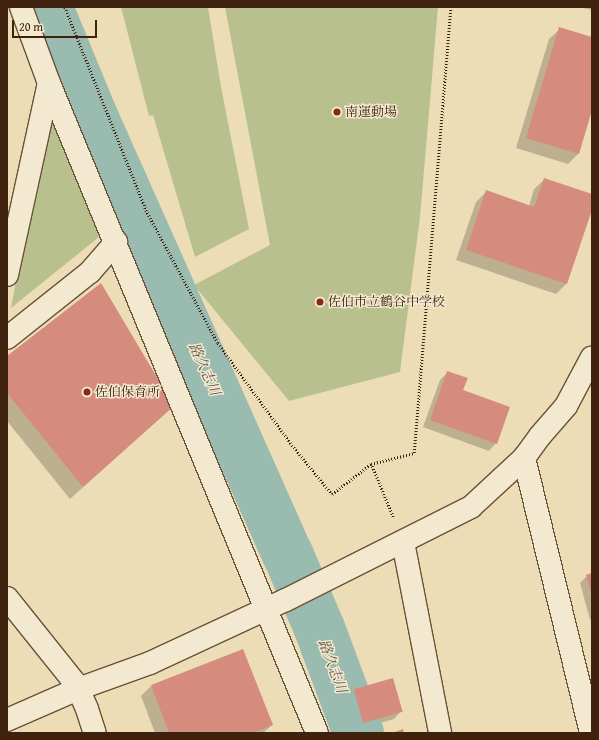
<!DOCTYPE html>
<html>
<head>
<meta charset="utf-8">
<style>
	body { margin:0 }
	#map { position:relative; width:599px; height:740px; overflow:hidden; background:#edddb6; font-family:"Gentium Book Plus","Noto Serif JP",serif }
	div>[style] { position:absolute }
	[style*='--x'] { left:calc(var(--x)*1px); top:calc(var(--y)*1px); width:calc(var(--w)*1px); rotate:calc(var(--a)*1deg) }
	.green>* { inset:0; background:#b8c18e }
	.shadow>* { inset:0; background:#0003 }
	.river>* { height:51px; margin:-25.5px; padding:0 25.5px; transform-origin:25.5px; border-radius:25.5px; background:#99bbb0 }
	.building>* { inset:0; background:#d58b7d; transform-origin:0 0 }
	.path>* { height:2.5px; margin-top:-1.25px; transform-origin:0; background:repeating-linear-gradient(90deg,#3f220e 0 1px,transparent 0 3px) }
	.roads { filter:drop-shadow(1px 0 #6a5138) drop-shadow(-1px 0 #6a5138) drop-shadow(0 1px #6a5138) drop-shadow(0 -1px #6a5138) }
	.minor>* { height:22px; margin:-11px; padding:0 11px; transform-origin:11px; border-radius:11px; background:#f3e9d0 }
	.dots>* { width:11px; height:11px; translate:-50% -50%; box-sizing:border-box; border:2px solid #f3e9d0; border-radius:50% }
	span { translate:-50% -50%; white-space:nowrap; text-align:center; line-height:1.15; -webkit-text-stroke:3px #f3e9d0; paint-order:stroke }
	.poi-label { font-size:13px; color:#3f220e }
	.left { translate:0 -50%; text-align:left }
	.water-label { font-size:14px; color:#5a503f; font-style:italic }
	.frame { position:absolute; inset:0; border:8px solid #3f220e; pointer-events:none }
	.scale { position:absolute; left:12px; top:20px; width:85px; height:18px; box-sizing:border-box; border:2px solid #3f220e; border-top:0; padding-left:5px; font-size:12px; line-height:14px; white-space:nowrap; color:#3f220e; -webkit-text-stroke:3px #f3e9d0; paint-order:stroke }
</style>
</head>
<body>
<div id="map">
	<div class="green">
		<div style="clip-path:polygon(121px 7px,208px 7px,221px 87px,249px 229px,195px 257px,153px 115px,149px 116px)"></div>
		<div style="clip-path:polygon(225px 7px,438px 7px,420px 217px,400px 372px,289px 401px,194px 285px,270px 245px)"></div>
		<div style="clip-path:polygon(54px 120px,99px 237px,11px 308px,44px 128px)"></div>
	</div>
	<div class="shadow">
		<div style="clip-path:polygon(583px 7px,592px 7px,592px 10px,583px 8px)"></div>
		<div style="clip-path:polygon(560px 29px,592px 38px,592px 107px,578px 154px,568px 164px,516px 148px,549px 39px)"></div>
		<div style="clip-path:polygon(545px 179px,592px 195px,592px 207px,566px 284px,556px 294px,456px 260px,476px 202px,486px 192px,529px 206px,534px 189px)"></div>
		<div style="clip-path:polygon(7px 357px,160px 418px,70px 499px,7px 421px)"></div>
		<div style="clip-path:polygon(448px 372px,462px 391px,496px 443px,489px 451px,423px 427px,440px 380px)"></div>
		<div style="clip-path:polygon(592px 575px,592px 619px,590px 620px,580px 583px,587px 576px)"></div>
		<div style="clip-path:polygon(151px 686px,272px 725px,263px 733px,155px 733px,141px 696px)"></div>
		<div style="clip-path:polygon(354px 690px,401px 711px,394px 719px,356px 730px,347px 697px)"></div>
	</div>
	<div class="river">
		<div style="--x:47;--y:7;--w:118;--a:67.6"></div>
		<div style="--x:92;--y:116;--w:479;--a:66"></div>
		<div style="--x:287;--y:553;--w:82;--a:66.9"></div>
		<div style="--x:319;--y:628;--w:112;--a:69.6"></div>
	</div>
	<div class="building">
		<div style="clip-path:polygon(559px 27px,592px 37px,592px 110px,579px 154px,526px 138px)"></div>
		<div style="clip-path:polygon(544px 178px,592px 194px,592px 210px,567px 284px,466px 250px,486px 190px,534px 207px)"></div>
		<div style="clip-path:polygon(101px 283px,174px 406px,83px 487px,7px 393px,7px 356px)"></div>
		<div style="clip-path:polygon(447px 371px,468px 378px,463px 390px,510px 407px,497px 444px,430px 420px)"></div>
		<div style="clip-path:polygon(592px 573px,592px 595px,586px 575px)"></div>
		<div style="clip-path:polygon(243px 649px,273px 725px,252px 733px,169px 733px,151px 685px)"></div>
		<div style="left:393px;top:678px;width:35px;height:41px;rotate:74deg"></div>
		<div style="clip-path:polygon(403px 729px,404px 733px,392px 733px)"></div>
	</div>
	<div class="path">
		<div style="--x:65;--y:7;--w:219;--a:68.2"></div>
		<div style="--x:146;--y:210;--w:151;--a:61.6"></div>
		<div style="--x:218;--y:343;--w:126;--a:54"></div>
		<div style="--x:292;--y:445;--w:63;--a:50.8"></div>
		<div style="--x:332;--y:494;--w:49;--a:-37.6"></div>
		<div style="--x:393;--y:517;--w:57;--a:-112.5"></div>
		<div style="--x:371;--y:464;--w:44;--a:-14.3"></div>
		<div style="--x:414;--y:453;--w:448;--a:-85.3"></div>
	</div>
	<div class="roads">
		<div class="minor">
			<div style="--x:21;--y:7;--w:81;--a:69.8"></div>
			<div style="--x:49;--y:83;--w:703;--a:67.59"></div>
			<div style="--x:7;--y:275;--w:197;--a:-77.7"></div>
			<div style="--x:7;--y:338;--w:106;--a:-38.5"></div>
			<div style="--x:90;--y:272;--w:40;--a:-49"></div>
			<div style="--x:524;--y:458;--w:283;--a:76.3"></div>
			<div style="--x:403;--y:542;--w:195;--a:79"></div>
			<div style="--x:7;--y:598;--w:110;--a:51.3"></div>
			<div style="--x:76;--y:684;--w:27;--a:66"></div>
			<div style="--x:87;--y:709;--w:25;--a:72"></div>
			<div style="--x:7;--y:720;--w:77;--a:-23.6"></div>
			<div style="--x:78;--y:689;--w:77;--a:-19.9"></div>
			<div style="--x:150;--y:663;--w:150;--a:-24.9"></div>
			<div style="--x:286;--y:600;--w:207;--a:-26.7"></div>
			<div style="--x:471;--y:507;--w:72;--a:-42.8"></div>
			<div style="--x:524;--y:458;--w:27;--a:-54"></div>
			<div style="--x:540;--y:436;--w:40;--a:-49"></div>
			<div style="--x:566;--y:406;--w:55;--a:-62"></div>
		</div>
	</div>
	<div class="dots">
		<div style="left:337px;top:112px;background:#8f2418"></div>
		<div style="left:320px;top:302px;background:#8f2418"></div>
		<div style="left:87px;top:392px;background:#8f2418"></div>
	</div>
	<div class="poi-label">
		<span class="left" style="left:345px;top:112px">南運動場</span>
		<span class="left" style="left:328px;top:302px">佐伯市立鶴谷中学校</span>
		<span class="left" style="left:95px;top:392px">佐伯保育所</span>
	</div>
	<div class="water-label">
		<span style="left:205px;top:369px;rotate:66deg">路久志川</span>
		<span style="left:333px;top:666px;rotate:70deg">路久志川</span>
	</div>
	<div class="frame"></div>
	<div class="scale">20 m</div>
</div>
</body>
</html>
